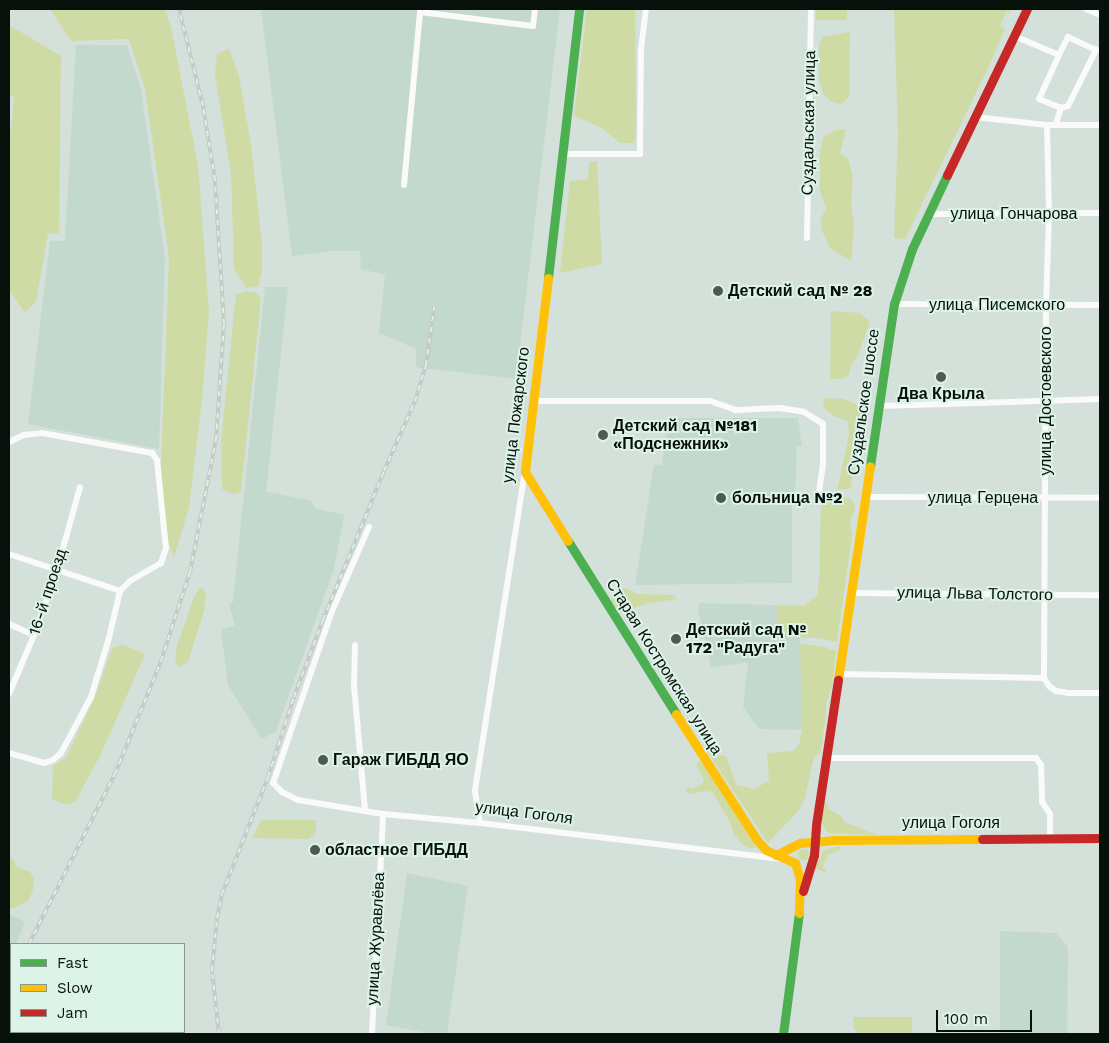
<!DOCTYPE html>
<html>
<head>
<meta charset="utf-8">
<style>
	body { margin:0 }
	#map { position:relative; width:1109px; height:1043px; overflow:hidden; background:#d4e0da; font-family:"Work Sans",sans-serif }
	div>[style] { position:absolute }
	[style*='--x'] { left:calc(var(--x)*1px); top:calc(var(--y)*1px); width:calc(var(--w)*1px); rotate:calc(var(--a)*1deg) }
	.built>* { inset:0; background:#c3d9ce }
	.green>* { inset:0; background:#cfdba4; transform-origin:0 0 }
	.round { border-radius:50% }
	.street>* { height:6px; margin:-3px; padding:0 3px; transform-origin:3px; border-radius:3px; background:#f9faf9 }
	.fast>* { height:9px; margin:-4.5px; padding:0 4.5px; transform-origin:4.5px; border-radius:4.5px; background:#4caf50 }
	.slow>* { height:9px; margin:-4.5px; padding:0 4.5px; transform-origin:4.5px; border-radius:4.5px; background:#ffc107 }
	.jam>* { height:9px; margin:-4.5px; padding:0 4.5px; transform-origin:4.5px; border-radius:4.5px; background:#c62828 }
	.rail>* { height:4px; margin-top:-2px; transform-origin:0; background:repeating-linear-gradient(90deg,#dcf3e8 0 5.5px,#c6c9c7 0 11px); box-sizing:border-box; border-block:1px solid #c6c9c7 }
	.dots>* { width:14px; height:14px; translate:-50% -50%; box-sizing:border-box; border:2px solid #dcf3e8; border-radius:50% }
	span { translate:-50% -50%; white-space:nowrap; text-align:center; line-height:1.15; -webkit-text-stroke:4px #dcf3e8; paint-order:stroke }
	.street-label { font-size:16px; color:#08100c }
	.poi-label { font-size:16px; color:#08100c; font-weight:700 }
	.left { translate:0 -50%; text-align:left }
	.frame { position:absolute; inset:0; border:10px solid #08100c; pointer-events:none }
	.legend { position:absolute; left:10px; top:943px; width:175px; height:90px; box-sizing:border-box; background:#dcf3e8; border:1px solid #879890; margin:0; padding:6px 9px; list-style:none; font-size:15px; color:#08100c }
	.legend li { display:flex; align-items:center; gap:10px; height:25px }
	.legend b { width:25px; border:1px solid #879890 }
	.scale { position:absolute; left:936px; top:1010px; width:96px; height:22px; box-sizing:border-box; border:2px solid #08100c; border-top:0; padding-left:6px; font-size:15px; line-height:18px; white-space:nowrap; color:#08100c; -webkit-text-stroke:4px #dcf3e8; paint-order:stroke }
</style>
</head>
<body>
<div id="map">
	<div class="built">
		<div style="clip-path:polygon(261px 9px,560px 9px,516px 379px,416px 367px,416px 349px,379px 333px,385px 275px,361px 269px,360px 251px,331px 251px,292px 256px)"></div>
		<div style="clip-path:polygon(76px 45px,127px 45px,141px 90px,165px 259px,159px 449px,28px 424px,50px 241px,65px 241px)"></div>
		<div style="clip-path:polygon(265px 287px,288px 287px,266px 492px,310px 500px,315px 508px,344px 515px,334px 569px,276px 731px,262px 739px,228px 685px,221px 629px,235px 626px,229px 604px,233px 602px)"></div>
		<div style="clip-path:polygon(668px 418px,798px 418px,802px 446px,797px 446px,795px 495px,792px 507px,792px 583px,635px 585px,654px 465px,662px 465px)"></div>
		<div style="clip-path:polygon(699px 603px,804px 606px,800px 641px,802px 730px,759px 729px,743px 707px,748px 662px,711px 668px,698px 608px)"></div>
		<div style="clip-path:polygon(407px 873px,468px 886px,447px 1034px,433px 1034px,386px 1025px)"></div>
		<div style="clip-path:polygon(9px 914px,25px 922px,16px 944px,11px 944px,9px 960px)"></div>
		<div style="clip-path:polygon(1000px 931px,1056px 933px,1068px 947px,1067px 1034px,1000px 1034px)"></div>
	</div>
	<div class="green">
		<div style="clip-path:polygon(50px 9px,165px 9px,171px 27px,198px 165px,209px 311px,202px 400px,189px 508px,174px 557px,159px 517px,169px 257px,145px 88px,129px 39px,71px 41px)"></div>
		<div style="clip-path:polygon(587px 9px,635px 9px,636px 130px,634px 143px,620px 143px,602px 128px,574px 116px)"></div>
		<div style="left:816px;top:9px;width:31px;height:11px"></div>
		<div style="clip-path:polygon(894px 9px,1012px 9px,1010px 13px,1006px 12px,1000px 26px,1005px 29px,989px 66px,905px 239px,894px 238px,898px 135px)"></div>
		<div style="clip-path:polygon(9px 25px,61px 56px,59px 233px,48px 234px,36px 301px,25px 313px,9px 290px,9px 146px,14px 98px,9px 94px)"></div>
		<div style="clip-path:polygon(850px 32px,849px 97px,841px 104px,832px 102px,824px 95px,819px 81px,819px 43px,823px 37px)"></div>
		<div style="clip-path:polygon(229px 49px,239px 76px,251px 145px,262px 244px,262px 272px,258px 286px,246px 288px,234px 268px,231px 173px,215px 75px,217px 54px)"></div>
		<div style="clip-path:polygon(836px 130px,846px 130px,840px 153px,848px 158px,853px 178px,851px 203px,854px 225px,851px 261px,830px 248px,822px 231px,820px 220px,826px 209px,820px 191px,820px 151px,824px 136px)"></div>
		<div style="clip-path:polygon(589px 161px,597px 161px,602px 264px,560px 273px,570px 181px,588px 179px)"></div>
		<div style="clip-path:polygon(245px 291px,255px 292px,261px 298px,241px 492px,232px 494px,222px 489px,221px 441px,236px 294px)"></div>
		<div style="clip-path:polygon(831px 311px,860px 313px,870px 322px,858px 356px,851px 365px,849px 375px,842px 379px,830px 379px)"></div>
		<div style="clip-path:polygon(823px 398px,843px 399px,854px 403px,865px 415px,850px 489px,837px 490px,849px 435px,848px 421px,834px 416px,824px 408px)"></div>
		<div style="clip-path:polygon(834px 498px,848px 498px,852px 500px,855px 510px,850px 520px,852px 535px,837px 642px,818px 638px,778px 638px,776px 635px,778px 606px,804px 606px,817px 595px,819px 581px,821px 505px)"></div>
		<div style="clip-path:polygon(200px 588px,204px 589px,206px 594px,204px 611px,188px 662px,179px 667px,175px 661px,177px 646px,194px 597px)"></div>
		<div style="clip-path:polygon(626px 588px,637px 594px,674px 595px,677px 599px,646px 604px,620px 613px,611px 600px,615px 591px)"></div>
		<div style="clip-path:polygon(800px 644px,821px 646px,836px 651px,832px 686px,826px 704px,826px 717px,820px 754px,814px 757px,805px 798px,799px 810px,768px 843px,707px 751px,716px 755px,726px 756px,736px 785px,755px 789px,769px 780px,767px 753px,793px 751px,799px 744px,802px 730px)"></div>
		<div style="clip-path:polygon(123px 645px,145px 654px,101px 754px,75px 802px,67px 805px,52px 799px,53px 766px,66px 758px,95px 697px,112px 648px)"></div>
		<div style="clip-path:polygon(701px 759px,756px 848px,750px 848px,743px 845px,734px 835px,730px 822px,713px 793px,707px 791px,688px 794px,685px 791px,688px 787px,693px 789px,703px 783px,704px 779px,696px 765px)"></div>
		<div style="clip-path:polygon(824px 798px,829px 809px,842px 817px,844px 822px,877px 835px,828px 833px,821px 822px)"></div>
		<div style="clip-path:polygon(261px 820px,316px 820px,316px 833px,309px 839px,252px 838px)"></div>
		<div style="clip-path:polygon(841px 846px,839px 850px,828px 855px,823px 866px,823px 869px,827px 870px,825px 873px,817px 868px,814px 869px,824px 850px)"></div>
		<div class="round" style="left:797.5px;top:848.5px;width:11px;height:11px"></div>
		<div style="clip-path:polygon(9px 855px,15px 861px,15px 866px,30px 872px,34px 878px,33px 890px,28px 901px,12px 909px,9px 908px)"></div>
		<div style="clip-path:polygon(853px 1017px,912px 1017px,912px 1034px,857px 1034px,857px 1030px,854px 1030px)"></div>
	</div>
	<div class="street">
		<div style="--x:1086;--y:9;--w:15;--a:23"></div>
		<div style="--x:1014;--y:36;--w:49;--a:22.9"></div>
		<div style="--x:1059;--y:55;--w:48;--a:114.4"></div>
		<div style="--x:1039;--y:99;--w:24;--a:22"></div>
		<div style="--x:1061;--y:108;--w:7;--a:-16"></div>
		<div style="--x:1068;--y:106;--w:63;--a:-63.4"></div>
		<div style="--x:1096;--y:50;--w:31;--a:-155"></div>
		<div style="--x:1068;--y:37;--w:20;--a:117"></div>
		<div style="--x:975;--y:117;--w:72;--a:6.3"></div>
		<div style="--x:1047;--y:125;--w:53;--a:0"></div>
		<div style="--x:1056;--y:124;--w:17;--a:-73"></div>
		<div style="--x:563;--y:154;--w:77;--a:0"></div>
		<div style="--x:640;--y:154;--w:105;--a:-89.5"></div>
		<div style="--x:641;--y:49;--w:39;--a:-83"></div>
		<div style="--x:404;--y:185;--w:174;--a:-84.7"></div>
		<div style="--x:420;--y:12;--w:114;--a:7.1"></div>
		<div style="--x:533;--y:26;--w:17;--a:-83"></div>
		<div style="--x:928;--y:214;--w:172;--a:-0.3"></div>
		<div style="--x:807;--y:238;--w:229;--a:-89"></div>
		<div style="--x:894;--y:304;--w:206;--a:0.3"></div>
		<div style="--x:533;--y:401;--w:177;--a:0"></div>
		<div style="--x:710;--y:401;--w:28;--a:19"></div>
		<div style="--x:736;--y:410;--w:44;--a:-2.6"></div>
		<div style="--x:780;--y:408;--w:24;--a:9"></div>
		<div style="--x:804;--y:412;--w:22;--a:32"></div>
		<div style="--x:823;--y:424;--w:40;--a:90"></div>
		<div style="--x:823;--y:464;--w:30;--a:98"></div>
		<div style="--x:879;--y:406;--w:221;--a:-1.8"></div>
		<div style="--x:9;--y:442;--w:17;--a:-25"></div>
		<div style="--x:24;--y:435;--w:18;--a:-6"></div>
		<div style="--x:42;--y:433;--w:112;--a:10.3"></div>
		<div style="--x:152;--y:453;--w:9;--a:54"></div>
		<div style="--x:157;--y:460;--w:88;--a:84.2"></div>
		<div style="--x:166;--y:548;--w:16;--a:108"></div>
		<div style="--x:161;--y:563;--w:36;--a:150"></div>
		<div style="--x:130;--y:581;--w:14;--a:135"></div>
		<div style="--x:120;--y:591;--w:48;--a:103.2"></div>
		<div style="--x:109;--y:638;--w:62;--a:107"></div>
		<div style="--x:91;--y:697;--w:64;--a:118.2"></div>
		<div style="--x:61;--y:753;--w:11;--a:139"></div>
		<div style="--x:53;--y:760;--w:9;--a:162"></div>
		<div style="--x:44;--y:763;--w:36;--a:-164"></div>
		<div style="--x:866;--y:497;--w:234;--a:0.2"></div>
		<div style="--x:369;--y:527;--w:92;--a:113.8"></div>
		<div style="--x:332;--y:611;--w:182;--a:108.9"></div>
		<div style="--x:273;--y:783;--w:13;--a:45"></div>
		<div style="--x:282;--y:792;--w:18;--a:27"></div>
		<div style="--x:298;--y:800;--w:86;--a:9.4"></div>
		<div style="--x:383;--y:814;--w:97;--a:5.3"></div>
		<div style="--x:480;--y:823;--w:303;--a:6.8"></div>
		<div style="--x:9;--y:554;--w:117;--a:18.4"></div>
		<div style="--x:850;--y:593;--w:250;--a:0.5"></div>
		<div style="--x:9;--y:624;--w:27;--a:24"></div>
		<div style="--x:355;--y:645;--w:40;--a:91.4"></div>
		<div style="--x:354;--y:685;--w:126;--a:85"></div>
		<div style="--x:839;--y:674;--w:205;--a:1.1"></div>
		<div style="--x:1044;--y:678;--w:373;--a:-89.7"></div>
		<div style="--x:1046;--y:305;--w:92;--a:-88.1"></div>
		<div style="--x:1049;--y:213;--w:88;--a:-91.3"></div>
		<div style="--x:1044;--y:678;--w:9;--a:58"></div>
		<div style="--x:1049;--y:686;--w:9;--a:36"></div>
		<div style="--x:1056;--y:691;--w:13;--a:9"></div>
		<div style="--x:1069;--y:693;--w:31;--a:0"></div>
		<div style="--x:9;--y:694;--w:64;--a:-67"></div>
		<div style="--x:34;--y:635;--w:69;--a:-70.5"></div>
		<div style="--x:57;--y:570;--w:86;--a:-74.5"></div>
		<div style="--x:827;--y:758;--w:209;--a:0"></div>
		<div style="--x:1036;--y:758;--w:9;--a:54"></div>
		<div style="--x:1041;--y:765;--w:37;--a:88"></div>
		<div style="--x:1042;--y:802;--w:14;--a:56"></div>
		<div style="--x:1050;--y:814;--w:24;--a:90"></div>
		<div style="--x:480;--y:823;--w:33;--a:-99"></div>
		<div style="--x:475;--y:790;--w:322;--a:-81.1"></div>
		<div style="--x:372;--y:1034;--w:220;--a:-87.1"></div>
	</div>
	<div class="fast">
		<div style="--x:548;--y:278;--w:271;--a:-83.4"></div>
		<div style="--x:870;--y:466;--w:164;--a:-81.6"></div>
		<div style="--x:894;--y:304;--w:58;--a:-71.9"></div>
		<div style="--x:912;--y:249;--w:82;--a:-64.7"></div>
		<div style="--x:568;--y:541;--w:204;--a:58"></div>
		<div style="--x:783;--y:1034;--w:122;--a:-82.5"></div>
	</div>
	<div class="slow">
		<div style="--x:548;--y:278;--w:195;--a:96.8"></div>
		<div style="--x:525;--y:472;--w:81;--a:58.1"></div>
		<div style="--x:838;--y:680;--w:216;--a:-81.5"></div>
		<div style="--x:676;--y:714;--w:150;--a:57.3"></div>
		<div style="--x:757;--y:840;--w:13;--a:48"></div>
		<div style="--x:766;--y:850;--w:32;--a:24"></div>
		<div style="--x:795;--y:863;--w:17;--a:73"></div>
		<div style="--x:800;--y:879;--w:34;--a:92"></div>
		<div style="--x:776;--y:855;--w:27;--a:-27"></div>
		<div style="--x:800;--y:843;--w:35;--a:-5"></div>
		<div style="--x:835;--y:840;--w:147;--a:-0.4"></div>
	</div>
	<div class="jam">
		<div style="--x:947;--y:175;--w:184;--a:-64.3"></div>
		<div style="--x:982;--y:839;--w:118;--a:-0.5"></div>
		<div style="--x:803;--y:891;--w:38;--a:-73"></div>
		<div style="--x:814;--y:855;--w:30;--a:-86"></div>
		<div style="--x:816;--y:825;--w:147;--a:-81.4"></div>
	</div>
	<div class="rail">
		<div style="--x:29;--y:944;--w:191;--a:-63.2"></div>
		<div style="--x:115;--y:774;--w:122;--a:-67.8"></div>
		<div style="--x:161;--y:661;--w:94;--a:-72"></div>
		<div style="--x:190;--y:572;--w:135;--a:-78.9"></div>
		<div style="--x:216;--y:440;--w:116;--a:-86.1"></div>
		<div style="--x:224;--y:324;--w:144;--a:-93.6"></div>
		<div style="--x:215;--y:180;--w:75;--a:-99.2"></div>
		<div style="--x:203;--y:106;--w:100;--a:-103.9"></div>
		<div style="--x:9;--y:989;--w:6;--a:-72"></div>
		<div style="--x:219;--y:1034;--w:63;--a:-96.3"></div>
		<div style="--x:212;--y:971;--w:53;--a:-84.6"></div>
		<div style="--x:217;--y:918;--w:25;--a:-78"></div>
		<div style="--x:222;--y:894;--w:126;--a:-68.5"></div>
		<div style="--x:268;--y:777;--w:84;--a:-72"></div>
		<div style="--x:294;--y:697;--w:82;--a:-69.4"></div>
		<div style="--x:323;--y:620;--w:161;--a:-67.7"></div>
		<div style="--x:384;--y:471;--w:77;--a:-66.1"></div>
		<div style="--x:415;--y:401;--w:38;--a:-73"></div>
		<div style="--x:426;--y:365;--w:59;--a:-82.1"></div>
	</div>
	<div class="dots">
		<div style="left:718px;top:291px;background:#4f5954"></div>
		<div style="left:941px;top:377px;background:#4f5954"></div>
		<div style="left:603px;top:435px;background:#4f5954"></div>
		<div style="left:721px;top:498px;background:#4f5954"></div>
		<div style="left:676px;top:639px;background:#4f5954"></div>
		<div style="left:323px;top:760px;background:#4f5954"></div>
		<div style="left:315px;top:850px;background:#4f5954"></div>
	</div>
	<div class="street-label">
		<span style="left:809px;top:123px;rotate:-89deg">Суздальская улица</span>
		<span style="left:1014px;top:214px">улица Гончарова</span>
		<span style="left:997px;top:305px">улица Писемского</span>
		<span style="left:1046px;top:401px;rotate:-90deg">улица Достоевского</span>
		<span style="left:864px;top:402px;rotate:-82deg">Суздальское шоссе</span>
		<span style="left:516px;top:415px;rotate:-83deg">улица Пожарского</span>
		<span style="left:983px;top:498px">улица Герцена</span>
		<span style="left:48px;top:592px;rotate:-72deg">16-й проезд</span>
		<span style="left:975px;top:594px;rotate:1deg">улица Льва Толстого</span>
		<span style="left:664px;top:667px;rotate:58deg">Старая Костромская улица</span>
		<span style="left:524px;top:813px;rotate:7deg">улица Гоголя</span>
		<span style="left:951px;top:823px">улица Гоголя</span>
		<span style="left:376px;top:939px;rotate:-87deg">улица Журавлёва</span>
	</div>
	<div class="poi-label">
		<span class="left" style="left:728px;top:291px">Детский сад № 28</span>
		<span style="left:941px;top:394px">Два Крыла</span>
		<span class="left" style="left:613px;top:435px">Детский сад №181<br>«Подснежник»</span>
		<span class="left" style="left:732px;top:498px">больница №2</span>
		<span class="left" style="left:686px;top:639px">Детский сад №<br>172 "Радуга"</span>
		<span class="left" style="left:333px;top:760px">Гараж ГИБДД ЯО</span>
		<span class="left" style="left:325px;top:850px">областное ГИБДД</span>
	</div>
	<div class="frame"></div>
	<ul class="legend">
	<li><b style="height:6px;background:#4caf50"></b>Fast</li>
	<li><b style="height:6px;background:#ffc107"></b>Slow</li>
	<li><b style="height:6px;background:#c62828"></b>Jam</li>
	</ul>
	<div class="scale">100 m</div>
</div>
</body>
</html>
